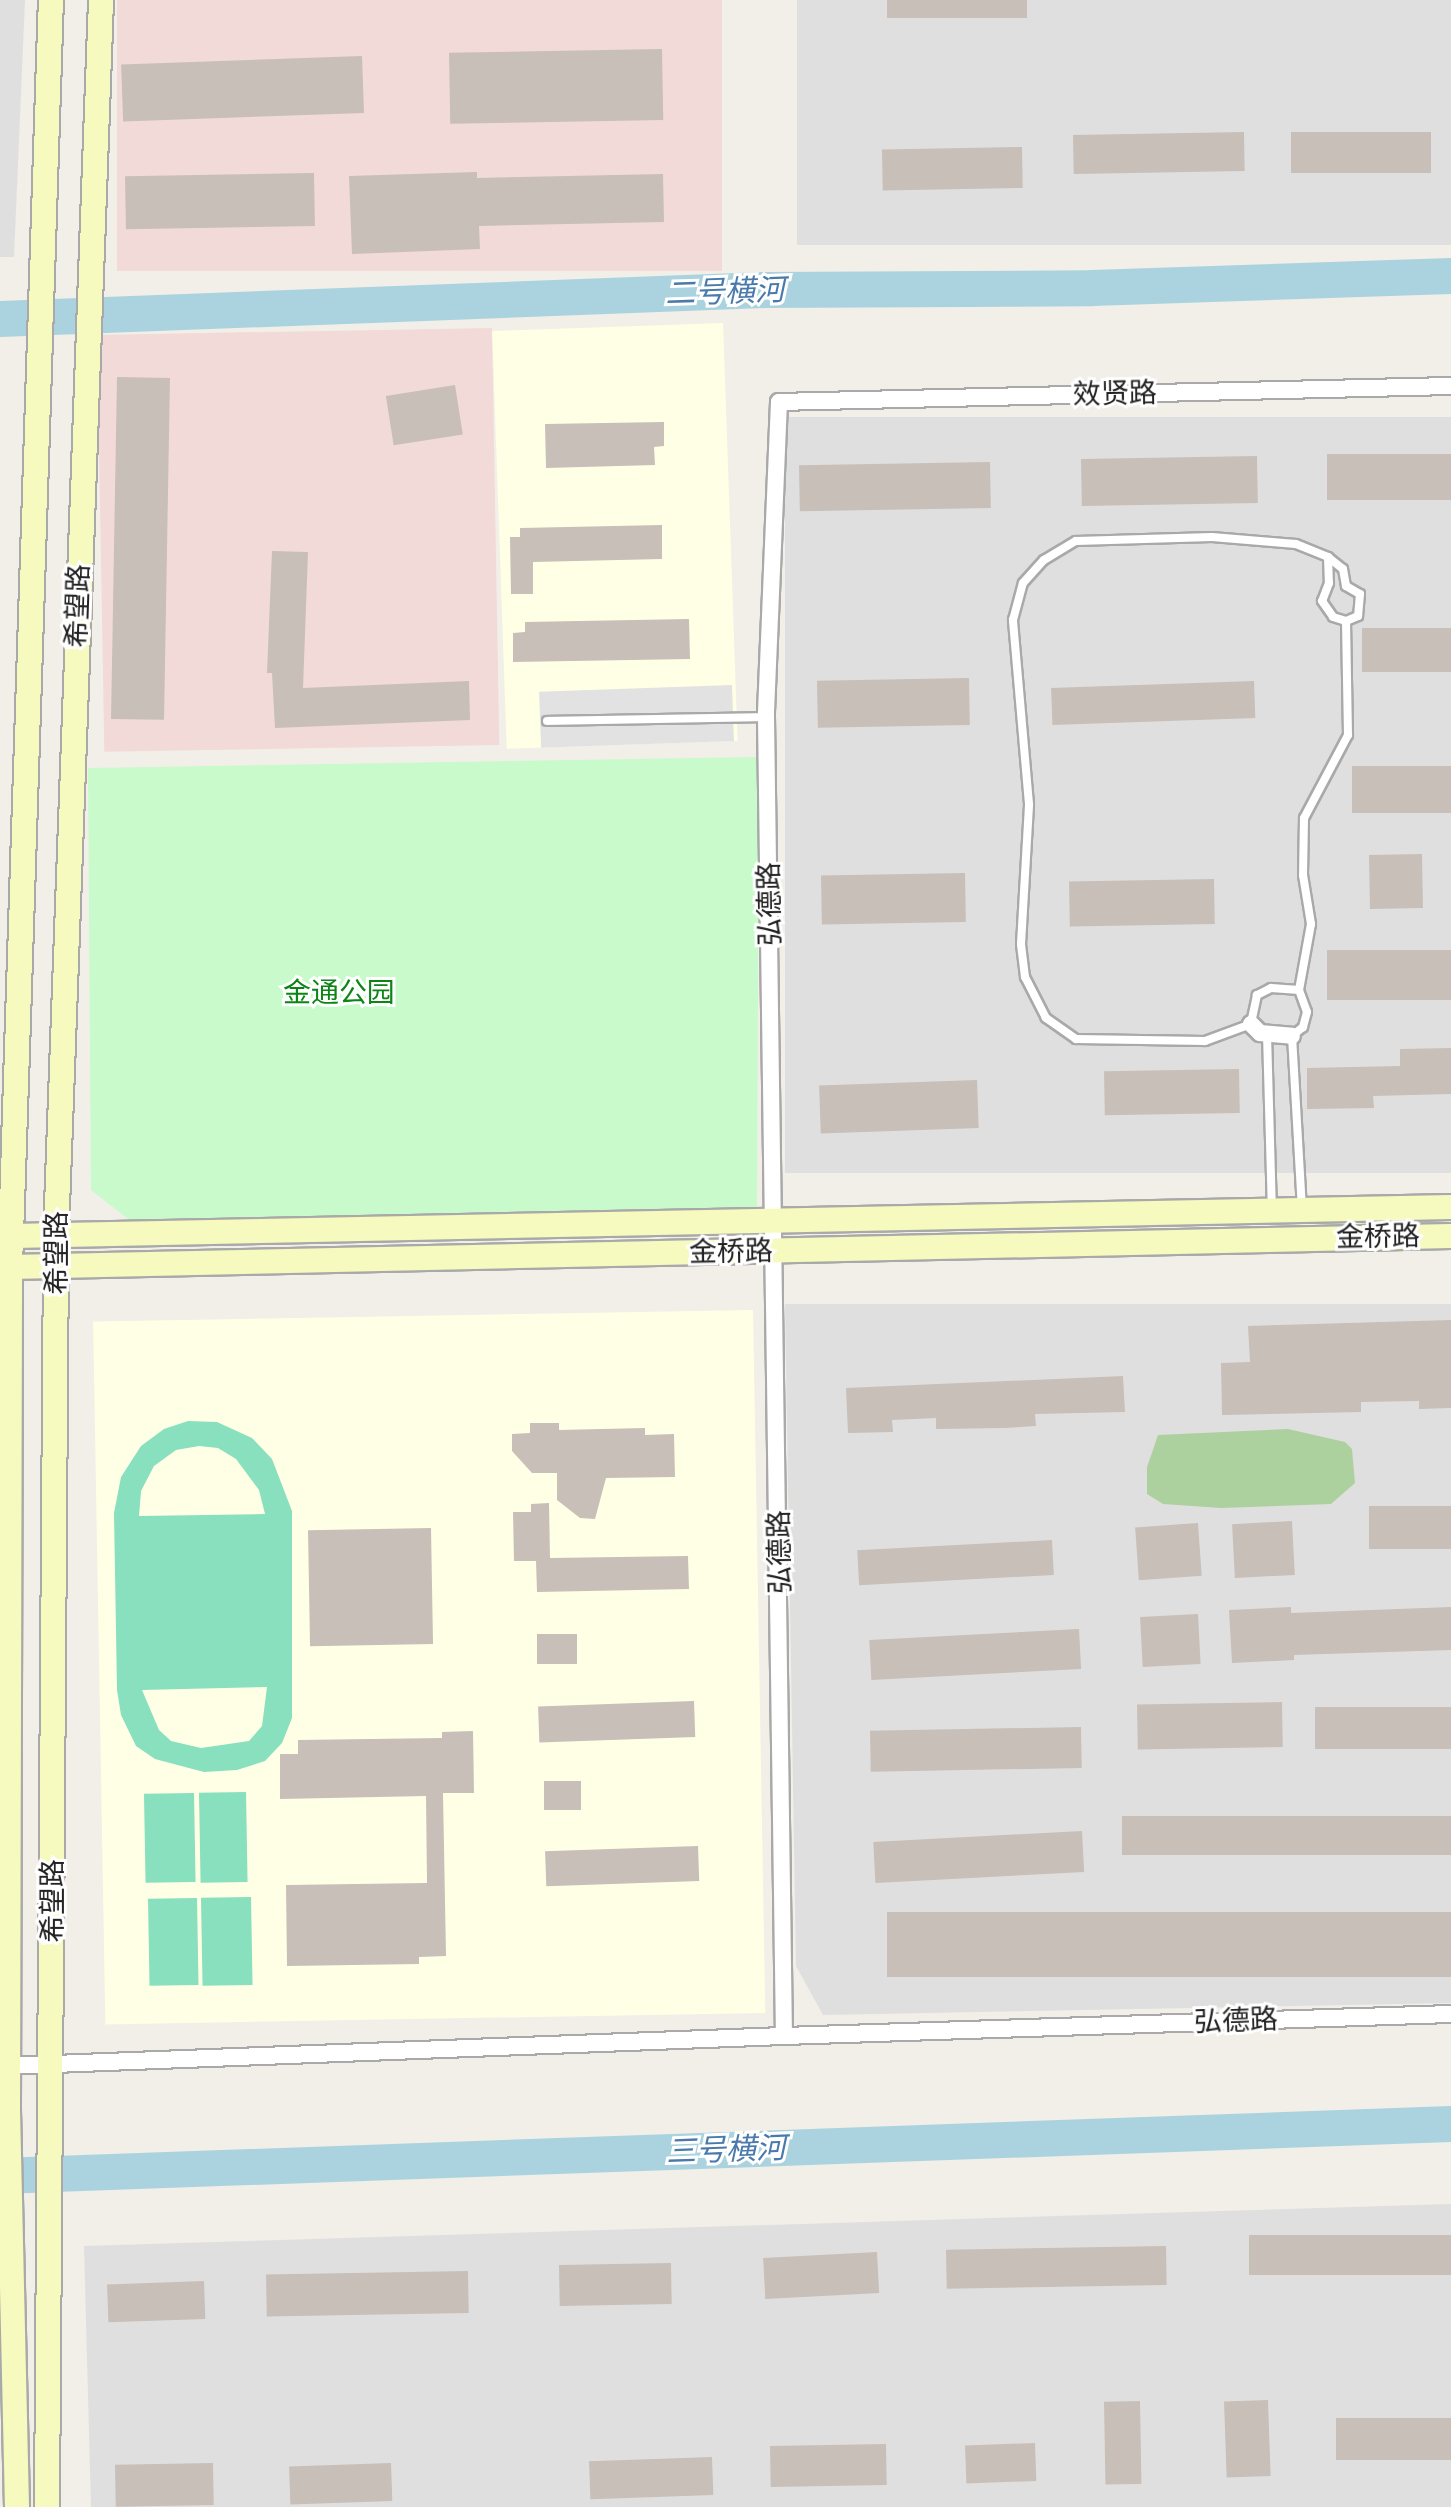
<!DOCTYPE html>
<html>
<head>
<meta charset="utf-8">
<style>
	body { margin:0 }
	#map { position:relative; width:1451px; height:2507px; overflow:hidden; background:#f2efe9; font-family:Karla,"Noto Sans SC",sans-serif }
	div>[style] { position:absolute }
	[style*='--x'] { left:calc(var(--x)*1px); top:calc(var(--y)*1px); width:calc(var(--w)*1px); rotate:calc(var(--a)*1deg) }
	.residential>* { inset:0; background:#e0dfdf; transform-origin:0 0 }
	.commercial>* { inset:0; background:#f2dad9; transform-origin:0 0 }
	.education>* { inset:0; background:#ffffe5; transform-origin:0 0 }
	.forest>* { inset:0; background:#add19e }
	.park>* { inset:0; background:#c8facc }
	.pitch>* { inset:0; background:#88e0be; transform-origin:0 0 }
	.parking>* { inset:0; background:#e2e2e2; transform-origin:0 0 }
	.river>* { height:36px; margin:-18px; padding:0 18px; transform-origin:18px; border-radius:18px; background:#aad3df }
	.building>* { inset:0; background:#c7bfb8; transform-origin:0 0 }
	.roads { filter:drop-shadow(2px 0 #a9a9a9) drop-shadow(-2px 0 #a9a9a9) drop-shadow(0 2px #a9a9a9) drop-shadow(0 -2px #a9a9a9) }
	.lane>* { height:8px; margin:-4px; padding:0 4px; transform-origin:4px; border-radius:4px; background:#fff }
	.street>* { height:16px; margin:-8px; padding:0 8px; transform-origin:8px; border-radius:8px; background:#fff }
	.secondary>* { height:24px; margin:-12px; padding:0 12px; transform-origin:12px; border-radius:12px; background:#f7fabf }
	span { translate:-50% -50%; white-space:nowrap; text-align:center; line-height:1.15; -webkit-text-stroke:6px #fff; paint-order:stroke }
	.street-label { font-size:28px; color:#222 }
	.park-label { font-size:28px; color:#0c8416 }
	.water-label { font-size:30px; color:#4a7aab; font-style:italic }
</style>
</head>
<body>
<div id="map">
	<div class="residential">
		<div style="clip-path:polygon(0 0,25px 0,14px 257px,0 257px)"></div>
		<div style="left:797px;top:0;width:654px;height:245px"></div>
		<div style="left:1451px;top:417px;width:756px;height:666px;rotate:90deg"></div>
		<div style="clip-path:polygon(785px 1304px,1451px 1304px,1451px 2003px,823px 2015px,796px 1966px)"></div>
		<div style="clip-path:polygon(1451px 2204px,1451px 2507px,91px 2507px,84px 2246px)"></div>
	</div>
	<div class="commercial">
		<div style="left:117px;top:0;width:605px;height:271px"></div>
		<div style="left:492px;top:328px;width:417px;height:395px;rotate:89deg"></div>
	</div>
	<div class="education">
		<div style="left:723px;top:323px;width:418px;height:231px;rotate:88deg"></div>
		<div style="left:753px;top:1310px;width:703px;height:660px;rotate:89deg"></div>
	</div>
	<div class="forest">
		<div style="clip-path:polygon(1288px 1429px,1345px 1442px,1352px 1449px,1355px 1483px,1331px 1504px,1221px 1508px,1163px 1504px,1147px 1494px,1147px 1467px,1158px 1435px)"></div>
	</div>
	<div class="park">
		<div style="clip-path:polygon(759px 757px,757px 1213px,137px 1226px,91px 1190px,88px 768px)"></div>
	</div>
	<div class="pitch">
		<div style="clip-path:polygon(evenodd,188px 1421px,217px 1422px,252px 1438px,272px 1459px,292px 1511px,292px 1718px,282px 1743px,265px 1761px,237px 1770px,204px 1772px,155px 1759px,136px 1746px,121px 1715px,117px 1690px,114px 1513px,121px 1477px,141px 1446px,164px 1429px,188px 1421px,199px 1446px,218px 1448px,236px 1459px,259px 1490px,265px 1514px,139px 1516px,141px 1491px,154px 1466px,176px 1450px,199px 1446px,188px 1421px,267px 1687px,262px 1726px,249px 1741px,201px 1748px,171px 1741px,159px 1730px,142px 1690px,267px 1687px)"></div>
		<div style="left:246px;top:1792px;width:90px;height:47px;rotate:89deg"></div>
		<div style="left:194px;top:1793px;width:89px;height:50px;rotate:89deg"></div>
		<div style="left:251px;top:1897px;width:88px;height:50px;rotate:89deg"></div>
		<div style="left:197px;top:1898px;width:87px;height:49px;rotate:89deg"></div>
	</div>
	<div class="parking">
		<div style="left:732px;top:685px;width:56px;height:193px;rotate:88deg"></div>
	</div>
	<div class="river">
		<div style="--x:0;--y:319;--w:765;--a:-2.17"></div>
		<div style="--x:764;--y:290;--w:328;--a:-0.3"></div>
		<div style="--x:1092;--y:288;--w:359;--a:-1.9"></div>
		<div style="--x:0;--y:2176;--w:1452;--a:-2.05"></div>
	</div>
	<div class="building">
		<div style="left:887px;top:0;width:140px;height:18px"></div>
		<div style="left:662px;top:49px;width:71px;height:213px;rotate:89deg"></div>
		<div style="left:362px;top:56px;width:57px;height:241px;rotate:88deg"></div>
		<div style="left:1244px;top:132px;width:39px;height:171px;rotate:89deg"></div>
		<div style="left:1291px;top:132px;width:140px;height:41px"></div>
		<div style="left:1022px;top:147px;width:41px;height:140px;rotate:89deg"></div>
		<div style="clip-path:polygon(477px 172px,477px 178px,663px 174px,664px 222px,479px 226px,480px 249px,352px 254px,349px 176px)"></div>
		<div style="left:314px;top:173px;width:53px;height:189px;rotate:89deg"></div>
		<div style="left:117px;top:377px;width:53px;height:342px;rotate:1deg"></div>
		<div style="left:455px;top:385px;width:50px;height:70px;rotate:81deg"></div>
		<div style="clip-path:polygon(664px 422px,664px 446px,654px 447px,655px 465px,546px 468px,545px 424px)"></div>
		<div style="left:1451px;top:454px;width:46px;height:124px;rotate:90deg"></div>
		<div style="left:1257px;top:456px;width:47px;height:176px;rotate:89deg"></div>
		<div style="left:990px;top:462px;width:46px;height:191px;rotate:89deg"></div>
		<div style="clip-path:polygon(662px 525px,662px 559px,533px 562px,533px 594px,511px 594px,510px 537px,520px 537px,520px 528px)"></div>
		<div style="clip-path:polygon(272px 551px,308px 552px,303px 688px,469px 681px,470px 720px,275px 728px,272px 673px,267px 673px)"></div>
		<div style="clip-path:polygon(689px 619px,690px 659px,513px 662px,513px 633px,525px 632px,525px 622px)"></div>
		<div style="left:1451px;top:628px;width:44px;height:89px;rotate:90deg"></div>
		<div style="left:969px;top:678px;width:47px;height:152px;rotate:89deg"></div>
		<div style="left:1254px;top:681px;width:37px;height:203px;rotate:88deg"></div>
		<div style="left:1451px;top:766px;width:47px;height:99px;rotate:90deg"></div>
		<div style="left:1422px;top:854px;width:54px;height:53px;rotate:89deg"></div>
		<div style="left:965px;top:873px;width:49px;height:144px;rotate:89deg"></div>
		<div style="left:1214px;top:879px;width:45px;height:145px;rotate:89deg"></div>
		<div style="left:1451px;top:950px;width:50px;height:124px;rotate:90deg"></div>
		<div style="clip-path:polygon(1451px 1048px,1451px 1094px,1373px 1096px,1374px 1108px,1307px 1109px,1307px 1068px,1400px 1066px,1400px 1049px)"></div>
		<div style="left:1239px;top:1069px;width:44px;height:135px;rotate:89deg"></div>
		<div style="left:977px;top:1080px;width:48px;height:158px;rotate:88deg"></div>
		<div style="clip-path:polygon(1451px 1320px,1451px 1408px,1419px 1409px,1419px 1401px,1361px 1402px,1361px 1412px,1222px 1415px,1221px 1363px,1250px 1362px,1248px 1326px)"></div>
		<div style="clip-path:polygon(1123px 1376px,1125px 1412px,1035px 1414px,1036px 1426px,1005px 1428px,936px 1429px,936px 1418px,892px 1420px,893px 1432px,848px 1433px,846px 1388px)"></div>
		<div style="clip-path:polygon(530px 1423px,559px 1423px,559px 1430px,645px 1428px,645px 1435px,674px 1434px,675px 1477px,606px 1478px,595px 1519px,580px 1518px,557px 1500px,557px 1473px,532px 1473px,512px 1451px,512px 1434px,530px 1433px)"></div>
		<div style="clip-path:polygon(549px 1503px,550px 1558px,688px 1556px,689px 1589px,537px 1592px,536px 1561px,514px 1561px,513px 1512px,531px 1512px,531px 1504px)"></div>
		<div style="left:1451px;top:1506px;width:43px;height:82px;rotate:90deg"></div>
		<div style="left:1292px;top:1521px;width:54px;height:60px;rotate:87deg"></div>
		<div style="left:1198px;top:1523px;width:53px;height:63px;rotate:86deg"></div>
		<div style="left:431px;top:1528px;width:116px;height:123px;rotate:89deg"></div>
		<div style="left:1052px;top:1540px;width:35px;height:195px;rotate:87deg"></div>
		<div style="clip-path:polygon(1291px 1607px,1291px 1613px,1451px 1607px,1451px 1650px,1294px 1655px,1294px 1660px,1232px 1663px,1229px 1610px)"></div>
		<div style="left:1198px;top:1614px;width:50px;height:58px;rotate:87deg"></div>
		<div style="left:1079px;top:1629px;width:40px;height:210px;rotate:87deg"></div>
		<div style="left:577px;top:1634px;width:30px;height:40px;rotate:90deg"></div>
		<div style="left:694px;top:1701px;width:36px;height:156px;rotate:88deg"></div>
		<div style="left:1282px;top:1702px;width:45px;height:145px;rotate:89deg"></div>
		<div style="left:1451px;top:1707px;width:42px;height:136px;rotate:90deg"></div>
		<div style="left:1081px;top:1727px;width:41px;height:211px;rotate:89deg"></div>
		<div style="clip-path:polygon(473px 1731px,474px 1793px,443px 1793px,446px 1956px,419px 1957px,419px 1964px,287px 1966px,286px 1885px,427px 1883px,426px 1796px,280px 1799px,280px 1754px,298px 1754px,298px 1740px,442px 1738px,442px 1732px)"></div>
		<div style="left:544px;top:1781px;width:37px;height:29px"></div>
		<div style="left:1451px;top:1816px;width:39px;height:329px;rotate:90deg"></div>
		<div style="left:1082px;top:1831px;width:41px;height:209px;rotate:87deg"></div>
		<div style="left:698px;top:1846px;width:35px;height:153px;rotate:88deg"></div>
		<div style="left:1451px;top:1912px;width:65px;height:564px;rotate:90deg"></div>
		<div style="left:1451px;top:2235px;width:40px;height:202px;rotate:90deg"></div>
		<div style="left:1166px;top:2246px;width:39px;height:220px;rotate:89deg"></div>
		<div style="left:877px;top:2252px;width:41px;height:114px;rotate:87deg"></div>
		<div style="left:671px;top:2263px;width:41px;height:112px;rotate:89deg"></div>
		<div style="left:468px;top:2271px;width:42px;height:202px;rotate:89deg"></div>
		<div style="left:204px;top:2281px;width:38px;height:97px;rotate:88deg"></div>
		<div style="left:1268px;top:2400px;width:76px;height:44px;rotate:88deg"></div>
		<div style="left:1140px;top:2401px;width:83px;height:36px;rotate:89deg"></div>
		<div style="left:1451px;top:2418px;width:42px;height:115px;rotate:90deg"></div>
		<div style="left:1035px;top:2443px;width:38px;height:70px;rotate:88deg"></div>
		<div style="left:886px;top:2444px;width:41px;height:116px;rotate:89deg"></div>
		<div style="left:712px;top:2457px;width:38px;height:123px;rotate:88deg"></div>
		<div style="left:213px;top:2463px;width:42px;height:98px;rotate:89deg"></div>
		<div style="left:391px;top:2463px;width:38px;height:102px;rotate:88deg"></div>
	</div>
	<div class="roads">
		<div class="lane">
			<div style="--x:1328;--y:557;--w:26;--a:88"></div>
			<div style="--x:1329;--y:583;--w:19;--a:111"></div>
			<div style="--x:1322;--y:601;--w:19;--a:55"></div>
			<div style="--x:1333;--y:617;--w:14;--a:17"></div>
			<div style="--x:547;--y:721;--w:219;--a:-1"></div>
			<div style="--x:1299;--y:990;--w:28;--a:-176"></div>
			<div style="--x:1271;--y:988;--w:16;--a:153"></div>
			<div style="--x:1257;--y:995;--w:30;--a:102"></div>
			<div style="--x:1251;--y:1024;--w:49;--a:159.7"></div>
			<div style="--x:1205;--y:1041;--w:129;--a:-179.1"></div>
			<div style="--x:1076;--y:1039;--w:37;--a:-145"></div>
			<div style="--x:1046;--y:1018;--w:46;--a:-117.1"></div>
			<div style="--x:1025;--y:977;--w:33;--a:-97"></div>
			<div style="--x:1021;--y:944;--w:140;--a:-86.7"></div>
			<div style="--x:1029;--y:804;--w:185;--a:-95"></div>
			<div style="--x:1013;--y:620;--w:38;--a:-75"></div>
			<div style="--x:1023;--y:583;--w:31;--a:-48"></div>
			<div style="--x:1044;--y:560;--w:37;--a:-31"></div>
			<div style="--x:1076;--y:541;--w:136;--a:-1.7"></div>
			<div style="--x:1212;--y:537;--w:84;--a:4.8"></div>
			<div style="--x:1296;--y:544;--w:35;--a:22"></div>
			<div style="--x:1328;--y:557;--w:19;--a:39"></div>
			<div style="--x:1343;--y:569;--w:17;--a:80"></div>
			<div style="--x:1346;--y:586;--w:16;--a:30"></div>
			<div style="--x:1360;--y:594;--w:22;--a:95"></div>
			<div style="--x:1358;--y:616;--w:13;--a:157"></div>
			<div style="--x:1346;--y:621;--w:114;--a:89"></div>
			<div style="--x:1348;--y:735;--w:94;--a:117.9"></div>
			<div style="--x:1304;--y:818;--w:57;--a:91"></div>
			<div style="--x:1303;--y:875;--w:50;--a:80.7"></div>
			<div style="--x:1311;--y:924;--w:67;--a:100.3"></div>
			<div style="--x:1299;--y:990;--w:23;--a:70"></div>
			<div style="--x:1307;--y:1012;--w:16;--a:105"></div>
			<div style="--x:1303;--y:1027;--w:14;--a:141"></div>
			<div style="--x:1292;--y:1036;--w:173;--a:86.7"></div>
			<div style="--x:1267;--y:1034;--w:176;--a:88.4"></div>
		</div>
		<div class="street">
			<div style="--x:1451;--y:386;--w:672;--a:178.64"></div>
			<div style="--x:779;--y:402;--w:315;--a:92.4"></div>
			<div style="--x:766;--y:717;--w:1319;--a:89.22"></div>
			<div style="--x:784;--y:2036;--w:667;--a:-1.89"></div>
			<div style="--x:1251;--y:1024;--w:13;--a:45"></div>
			<div style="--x:1260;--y:1033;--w:32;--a:5"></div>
			<div style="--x:2;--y:2066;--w:783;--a:-2.2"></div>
		</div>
		<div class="secondary">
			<div style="--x:13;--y:1236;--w:1438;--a:-1.16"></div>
			<div style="--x:10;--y:1267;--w:1441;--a:-1.23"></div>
			<div style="--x:17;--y:2507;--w:401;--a:-91.3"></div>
			<div style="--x:8;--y:2106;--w:839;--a:-89.86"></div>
			<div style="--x:10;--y:1267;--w:1268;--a:-88.15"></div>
			<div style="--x:47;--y:2507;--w:1273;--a:-89.59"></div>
			<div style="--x:56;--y:1234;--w:1235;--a:-87.91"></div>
		</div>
	</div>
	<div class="street-label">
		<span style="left:1115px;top:394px;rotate:-1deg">效贤路</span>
		<span style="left:78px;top:606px;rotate:-88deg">希望路</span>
		<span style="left:770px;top:904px;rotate:-91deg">弘德路</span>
		<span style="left:1378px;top:1237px;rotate:-1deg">金桥路</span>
		<span style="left:731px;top:1252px;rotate:-1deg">金桥路</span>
		<span style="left:57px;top:1253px;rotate:-90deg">希望路</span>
		<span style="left:780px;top:1552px;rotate:-91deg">弘德路</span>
		<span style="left:53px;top:1901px;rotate:-90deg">希望路</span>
		<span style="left:1236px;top:2021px;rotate:-2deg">弘德路</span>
	</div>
	<div class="park-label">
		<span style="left:339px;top:993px">金通公园</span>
	</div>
	<div class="water-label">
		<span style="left:725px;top:292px;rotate:-2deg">二号横河</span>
		<span style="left:726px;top:2150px;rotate:-2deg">三号横河</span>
	</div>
</div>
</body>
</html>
